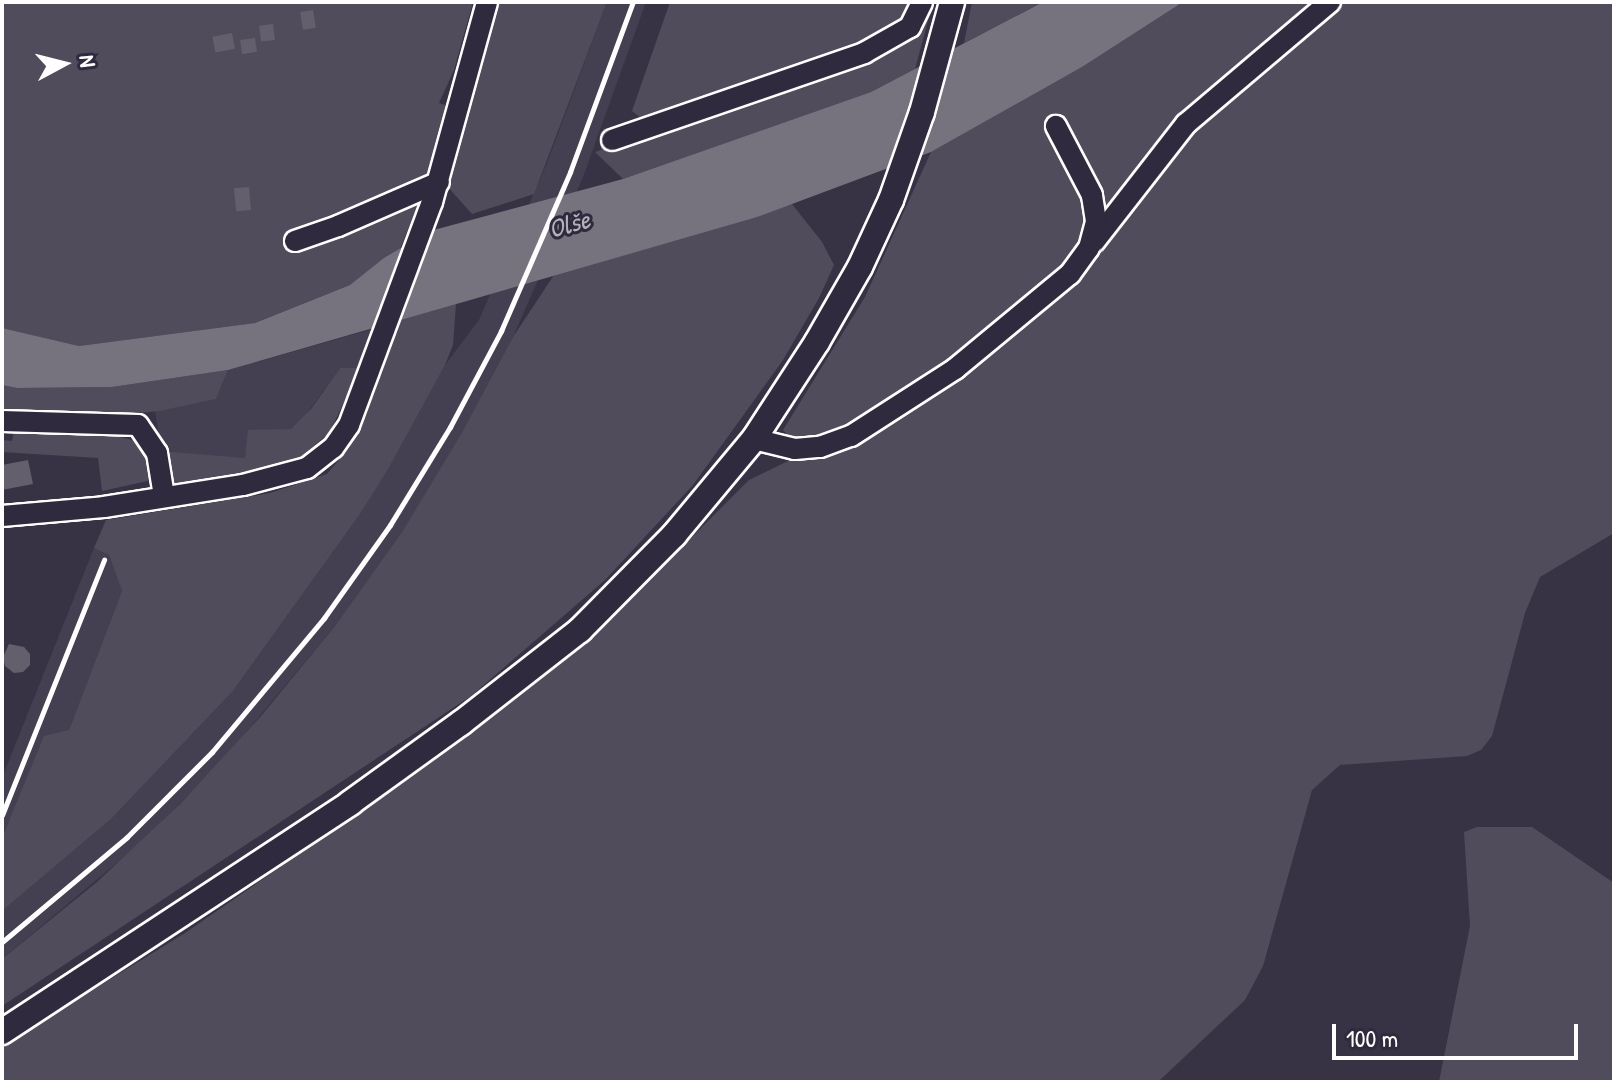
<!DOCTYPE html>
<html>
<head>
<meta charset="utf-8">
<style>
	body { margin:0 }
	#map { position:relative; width:1616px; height:1084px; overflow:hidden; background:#373345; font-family:"Patrick Hand",sans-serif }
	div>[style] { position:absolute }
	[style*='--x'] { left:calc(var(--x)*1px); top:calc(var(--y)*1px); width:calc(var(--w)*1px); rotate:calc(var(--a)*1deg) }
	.built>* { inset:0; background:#444051 }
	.green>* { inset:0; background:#514c5c }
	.water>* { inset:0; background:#76737f }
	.building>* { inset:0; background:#635f6d; transform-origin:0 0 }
	.roads { filter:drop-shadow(2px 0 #fff) drop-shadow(-2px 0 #fff) drop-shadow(0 2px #fff) drop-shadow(0 -2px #fff) }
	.minor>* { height:20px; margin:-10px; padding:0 10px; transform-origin:10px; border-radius:10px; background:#2f2a3d }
	.major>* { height:24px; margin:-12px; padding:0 12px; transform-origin:12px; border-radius:12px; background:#2f2a3d }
	.rail>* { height:5px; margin:-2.5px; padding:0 2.5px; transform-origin:2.5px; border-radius:2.5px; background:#fff }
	span { translate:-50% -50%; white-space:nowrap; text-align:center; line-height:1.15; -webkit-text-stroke:6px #2f2a3d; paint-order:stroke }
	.water-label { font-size:26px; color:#b4b2b9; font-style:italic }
	.frame { position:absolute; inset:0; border:4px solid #fff; pointer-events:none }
	.north { position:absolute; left:24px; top:24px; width:80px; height:80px; -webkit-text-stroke:6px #2f2a3d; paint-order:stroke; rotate:83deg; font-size:22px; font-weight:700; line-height:32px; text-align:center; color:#fff }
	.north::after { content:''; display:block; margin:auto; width:28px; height:36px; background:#fff; clip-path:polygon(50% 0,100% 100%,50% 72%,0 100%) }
	.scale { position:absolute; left:1332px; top:1024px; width:246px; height:36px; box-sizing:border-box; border:4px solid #fff; border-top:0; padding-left:10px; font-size:24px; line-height:28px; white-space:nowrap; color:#fff; -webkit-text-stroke:6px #2f2a3d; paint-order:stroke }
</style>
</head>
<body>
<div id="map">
	<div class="built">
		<div style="clip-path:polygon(607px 2px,646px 2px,583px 177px,513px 337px,461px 434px,402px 532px,335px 626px,222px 761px,137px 846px,2px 959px,2px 911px,111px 819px,233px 691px,360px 514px,445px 365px,479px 320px,547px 163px)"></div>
		<div style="clip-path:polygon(373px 329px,357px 368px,340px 368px,302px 420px,291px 429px,249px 431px,245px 458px,162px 455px,155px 411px,216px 399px,228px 370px)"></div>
		<div style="clip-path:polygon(94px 548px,109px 555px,122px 591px,69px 730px,10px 819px,2px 838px,2px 778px)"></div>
	</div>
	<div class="green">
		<div style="clip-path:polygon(2px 2px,473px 2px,454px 70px,439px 103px,452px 107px,432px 172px,423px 180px,419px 201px,400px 249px,350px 285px,255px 323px,79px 346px,2px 328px)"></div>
		<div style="clip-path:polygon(493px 2px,607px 2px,534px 194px,472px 214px,447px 186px)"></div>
		<div style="clip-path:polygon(670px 2px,914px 2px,894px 32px,646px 122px,632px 111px)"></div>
		<div style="clip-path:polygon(928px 2px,933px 2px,915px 69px,871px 92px,623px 179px,595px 152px,840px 69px)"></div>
		<div style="clip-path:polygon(972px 2px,1043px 2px,964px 43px)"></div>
		<div style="clip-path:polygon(1183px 2px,1614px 2px,1614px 533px,1540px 577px,1525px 613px,1492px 736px,1481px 750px,1467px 756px,1340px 765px,1312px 790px,1263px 966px,1245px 1000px,1160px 1080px,2px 1082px,2px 1046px,185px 933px,431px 763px,609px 620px,749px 480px,790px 460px,824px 458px,860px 442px,865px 417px,806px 440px,789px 437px,783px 430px,865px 297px,931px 152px,1082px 67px)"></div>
		<div style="clip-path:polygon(792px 204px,822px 242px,834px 265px,819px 298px,783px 360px,693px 485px,605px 580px,471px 696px,2px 1006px,2px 959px,97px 882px,181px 803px,261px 716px,335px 626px,402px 532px,461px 434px,513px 337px,556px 272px)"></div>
		<div style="clip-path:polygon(456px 304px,453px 345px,445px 365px,388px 469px,360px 514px,233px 691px,111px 819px,2px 911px,2px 838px,44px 736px,69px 730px,122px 591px,109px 555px,94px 548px,106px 520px,270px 493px,327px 474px,349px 448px,394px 322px)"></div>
		<div style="clip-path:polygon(340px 368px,357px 368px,351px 388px,329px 433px,304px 454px,291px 463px,246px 475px,168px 486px,162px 455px,172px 452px,245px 458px,248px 430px,291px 429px,311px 409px)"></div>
		<div style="clip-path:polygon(228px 370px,216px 399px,159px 411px,110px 416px,2px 413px,2px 385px,17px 388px,112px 387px)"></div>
		<div style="clip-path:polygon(14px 429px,104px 433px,140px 442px,147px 452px,152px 480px,102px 491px,98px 458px,2px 452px,2px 440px,12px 441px)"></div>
		<div style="clip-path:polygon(1477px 827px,1532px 827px,1614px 883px,1614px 1082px,1439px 1082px,1470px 926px,1464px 832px)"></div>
	</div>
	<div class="water">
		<div style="clip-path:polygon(1043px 2px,1183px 2px,1082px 67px,931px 152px,757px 217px,228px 370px,112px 387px,17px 388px,2px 385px,2px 328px,79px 346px,255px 323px,350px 285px,384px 258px,430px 231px,623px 179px,871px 92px)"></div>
	</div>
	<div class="building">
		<div style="left:313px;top:10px;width:18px;height:13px;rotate:81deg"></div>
		<div style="left:273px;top:24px;width:16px;height:14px;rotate:83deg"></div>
		<div style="left:232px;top:33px;width:16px;height:20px;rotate:79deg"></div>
		<div style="left:255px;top:38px;width:14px;height:15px;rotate:82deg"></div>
		<div style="left:249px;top:187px;width:23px;height:15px;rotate:85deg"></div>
		<div style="clip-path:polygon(28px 460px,33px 484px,2px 490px,2px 465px)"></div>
		<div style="clip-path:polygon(9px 644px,24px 647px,30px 654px,30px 665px,23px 672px,14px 673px,5px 666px,3px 657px)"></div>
	</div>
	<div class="roads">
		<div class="minor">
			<div style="--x:612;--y:140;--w:267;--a:-19"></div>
			<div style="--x:864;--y:53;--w:53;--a:-29.5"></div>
			<div style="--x:910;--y:27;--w:28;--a:-64"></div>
			<div style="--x:295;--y:241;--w:46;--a:-19.2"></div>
			<div style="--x:338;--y:226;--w:110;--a:-23.5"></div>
			<div style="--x:1094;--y:242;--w:150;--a:-52.1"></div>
			<div style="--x:1186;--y:124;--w:189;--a:-40.3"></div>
			<div style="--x:2;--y:421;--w:136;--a:1.7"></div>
			<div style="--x:138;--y:425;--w:34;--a:56"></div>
			<div style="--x:157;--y:453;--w:44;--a:80.8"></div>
			<div style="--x:754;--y:439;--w:42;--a:13.7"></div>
			<div style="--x:795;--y:449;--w:25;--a:-5"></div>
			<div style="--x:820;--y:447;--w:33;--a:-20"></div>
			<div style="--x:851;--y:436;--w:124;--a:-32.8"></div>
			<div style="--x:955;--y:369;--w:149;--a:-39.6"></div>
			<div style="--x:1070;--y:274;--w:32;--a:-54"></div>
			<div style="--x:1089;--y:248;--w:28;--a:-75"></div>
			<div style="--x:1096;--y:221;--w:26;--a:-99"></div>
			<div style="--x:1092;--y:195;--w:78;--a:-117.6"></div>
			<div style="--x:2;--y:516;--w:102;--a:-5"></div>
			<div style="--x:104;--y:507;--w:141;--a:-9"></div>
			<div style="--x:243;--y:485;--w:66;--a:-14.9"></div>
			<div style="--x:307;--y:468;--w:33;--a:-38"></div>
			<div style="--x:333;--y:448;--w:28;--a:-55"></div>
			<div style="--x:349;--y:425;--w:238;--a:-69.6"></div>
			<div style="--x:432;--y:202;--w:207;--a:-74.6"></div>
		</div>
		<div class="major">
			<div style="--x:2;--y:1032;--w:417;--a:-33.3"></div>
			<div style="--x:350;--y:803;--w:137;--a:-35.8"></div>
			<div style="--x:461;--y:723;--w:151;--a:-38"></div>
			<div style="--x:580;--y:630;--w:134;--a:-45.3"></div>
			<div style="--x:674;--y:535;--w:125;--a:-50.2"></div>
			<div style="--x:754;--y:439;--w:116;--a:-57"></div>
			<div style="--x:817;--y:342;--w:86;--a:-60.2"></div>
			<div style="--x:860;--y:267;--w:74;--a:-65.2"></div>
			<div style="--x:891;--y:200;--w:93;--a:-70.6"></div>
			<div style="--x:922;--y:112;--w:114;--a:-74.7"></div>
		</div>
	</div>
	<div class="rail">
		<div style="--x:2;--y:815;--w:275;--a:-68.2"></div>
		<div style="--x:2;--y:942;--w:163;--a:-40"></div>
		<div style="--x:127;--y:837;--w:120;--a:-45"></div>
		<div style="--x:212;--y:752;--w:175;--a:-50.1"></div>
		<div style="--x:324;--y:618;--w:114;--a:-54.6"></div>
		<div style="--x:390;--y:525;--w:115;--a:-58.5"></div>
		<div style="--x:450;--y:427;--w:109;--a:-62"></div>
		<div style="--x:501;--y:331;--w:173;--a:-66.5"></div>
		<div style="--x:570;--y:172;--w:181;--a:-69.7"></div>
	</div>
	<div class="water-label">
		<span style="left:569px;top:224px;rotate:-15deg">Olše</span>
	</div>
	<div class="frame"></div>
	<div class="north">N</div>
	<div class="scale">100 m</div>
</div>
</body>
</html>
